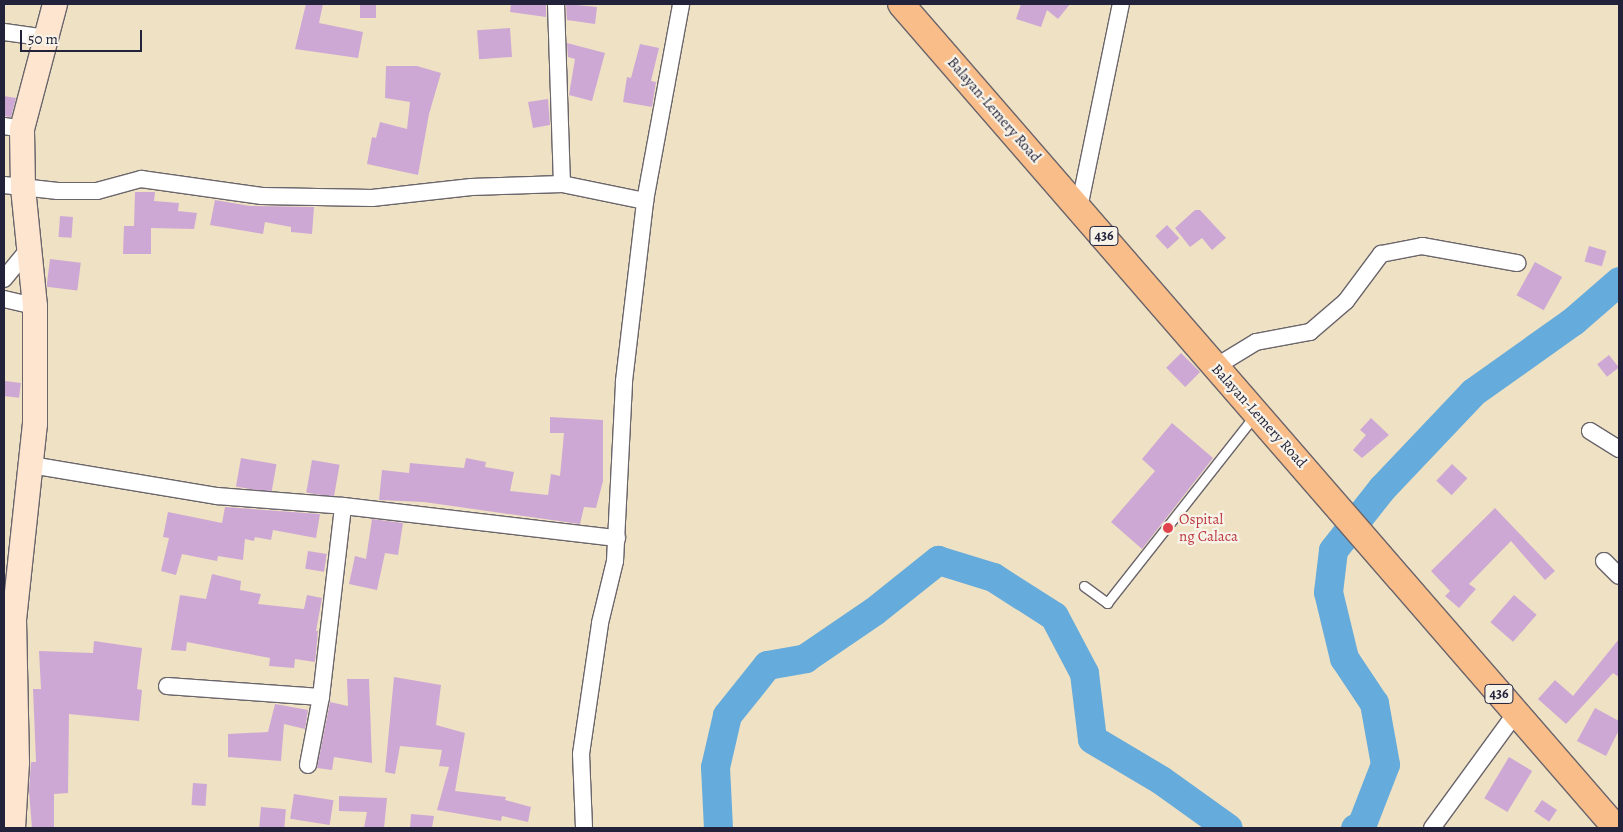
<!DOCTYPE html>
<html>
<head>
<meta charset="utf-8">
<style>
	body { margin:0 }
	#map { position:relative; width:1623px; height:832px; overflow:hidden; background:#efe1c3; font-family:Alegreya,serif }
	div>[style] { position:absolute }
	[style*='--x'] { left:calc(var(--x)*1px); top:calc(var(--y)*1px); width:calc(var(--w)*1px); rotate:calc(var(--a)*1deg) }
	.river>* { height:29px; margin:-14.5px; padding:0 14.5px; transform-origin:14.5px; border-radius:14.5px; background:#65abdb }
	.building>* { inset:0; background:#cda8d5; transform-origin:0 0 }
	.roads { filter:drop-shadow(1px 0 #6a656b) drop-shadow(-1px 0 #6a656b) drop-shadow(0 1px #6a656b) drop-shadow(0 -1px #6a656b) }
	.lane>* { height:9px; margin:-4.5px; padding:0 4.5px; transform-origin:4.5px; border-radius:4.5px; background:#fff }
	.street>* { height:16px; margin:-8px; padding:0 8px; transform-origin:8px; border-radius:8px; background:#fff }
	.secondary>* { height:24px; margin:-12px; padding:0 12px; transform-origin:12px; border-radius:12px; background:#fde5d0 }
	.primary>* { height:26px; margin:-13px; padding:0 13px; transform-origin:13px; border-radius:13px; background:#f9bd89 }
	.dots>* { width:14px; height:14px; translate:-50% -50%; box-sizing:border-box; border:2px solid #f7f3e8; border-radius:50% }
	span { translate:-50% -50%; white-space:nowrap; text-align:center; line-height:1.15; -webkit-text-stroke:4.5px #f7f3e8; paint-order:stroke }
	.shield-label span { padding:1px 4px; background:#f7f3e8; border:1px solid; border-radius:4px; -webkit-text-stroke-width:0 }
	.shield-label { font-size:14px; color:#22223b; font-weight:700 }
	.street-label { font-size:15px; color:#22223b }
	.health-label { font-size:15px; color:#be3a42 }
	.left { translate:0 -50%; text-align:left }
	.frame { position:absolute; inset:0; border:5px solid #22223b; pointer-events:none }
	.scale { position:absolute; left:20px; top:30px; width:122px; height:22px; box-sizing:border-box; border:2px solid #22223b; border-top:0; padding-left:6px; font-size:15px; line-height:18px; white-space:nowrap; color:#22223b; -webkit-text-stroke:4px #f7f3e8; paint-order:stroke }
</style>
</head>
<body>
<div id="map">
	<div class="river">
		<div style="--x:718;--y:828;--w:61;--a:-92.8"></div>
		<div style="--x:715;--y:767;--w:53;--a:-77"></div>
		<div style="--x:727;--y:715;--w:64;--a:-51.3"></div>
		<div style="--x:767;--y:665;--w:39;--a:-10"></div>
		<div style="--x:805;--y:658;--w:83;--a:-34.3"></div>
		<div style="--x:874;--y:611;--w:82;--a:-38.6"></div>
		<div style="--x:938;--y:560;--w:58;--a:17.2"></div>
		<div style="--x:993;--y:577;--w:72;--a:32.6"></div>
		<div style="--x:1054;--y:616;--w:64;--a:62.2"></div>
		<div style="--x:1084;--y:673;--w:66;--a:83.1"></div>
		<div style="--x:1092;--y:739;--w:80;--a:30.7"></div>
		<div style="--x:1161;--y:780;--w:82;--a:35.6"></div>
		<div style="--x:1355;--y:828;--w:6;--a:-18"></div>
		<div style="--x:1361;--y:826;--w:66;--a:-68.8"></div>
		<div style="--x:1385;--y:764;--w:62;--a:-100.2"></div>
		<div style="--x:1374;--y:703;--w:54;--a:-123.7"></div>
		<div style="--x:1344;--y:658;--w:68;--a:-103.6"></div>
		<div style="--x:1328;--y:592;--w:42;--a:-83.2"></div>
		<div style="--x:1333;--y:550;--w:79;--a:-51.7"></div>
		<div style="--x:1382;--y:488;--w:132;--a:-46.5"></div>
		<div style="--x:1473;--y:392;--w:123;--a:-35.4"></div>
		<div style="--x:1573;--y:321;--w:61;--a:-41"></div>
	</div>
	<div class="building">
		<div style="clip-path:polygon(306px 4px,323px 4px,319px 23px,363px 32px,358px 58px,295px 49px)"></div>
		<div style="left:360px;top:4px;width:16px;height:14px"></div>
		<div style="clip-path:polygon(511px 4px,546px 4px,546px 17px,510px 12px)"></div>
		<div style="clip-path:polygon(566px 4px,597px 7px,595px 24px,567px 20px)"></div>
		<div style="clip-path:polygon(1021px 4px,1070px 4px,1058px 19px,1047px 10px,1041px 27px,1016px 19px)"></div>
		<div style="left:510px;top:28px;width:29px;height:33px;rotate:86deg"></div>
		<div style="clip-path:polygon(567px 43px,605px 53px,592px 101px,569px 95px,575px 59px,568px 57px)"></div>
		<div style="clip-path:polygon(640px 44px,659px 48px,651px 81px,656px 82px,652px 107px,623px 102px,627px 77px,631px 78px)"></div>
		<div style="clip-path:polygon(386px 66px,417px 66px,441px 73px,429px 114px,418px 175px,367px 164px,372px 137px,376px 138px,380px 122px,407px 129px,410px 102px,385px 98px)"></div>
		<div style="clip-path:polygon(4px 96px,16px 98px,11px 117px,4px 116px)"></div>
		<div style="clip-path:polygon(548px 99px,550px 125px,533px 128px,528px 102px)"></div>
		<div style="clip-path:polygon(135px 192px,155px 192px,154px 201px,179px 203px,178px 211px,197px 213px,194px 229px,151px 228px,151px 254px,123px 254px,124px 226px,134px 226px)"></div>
		<div style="clip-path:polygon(215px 200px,250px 206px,314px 207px,312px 234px,291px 232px,291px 227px,265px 222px,263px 234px,210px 225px)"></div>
		<div style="clip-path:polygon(1195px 210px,1200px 210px,1226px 238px,1212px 250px,1202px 238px,1190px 247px,1175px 228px)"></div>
		<div style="left:60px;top:216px;width:13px;height:21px;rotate:4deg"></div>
		<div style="left:1167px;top:225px;width:18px;height:16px;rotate:47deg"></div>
		<div style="left:1589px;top:246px;width:18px;height:16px;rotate:16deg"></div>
		<div style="left:50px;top:259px;width:31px;height:28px;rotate:7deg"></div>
		<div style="left:1535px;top:262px;width:31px;height:38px;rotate:29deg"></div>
		<div style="left:1181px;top:353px;width:27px;height:21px;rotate:45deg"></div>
		<div style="left:1609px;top:355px;width:16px;height:15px;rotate:52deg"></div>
		<div style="left:5px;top:381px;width:16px;height:15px;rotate:7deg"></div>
		<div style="clip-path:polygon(550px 417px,603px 420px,603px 481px,596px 508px,584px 507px,580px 524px,424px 502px,379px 500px,382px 470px,409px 473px,410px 463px,464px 468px,466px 458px,486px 462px,485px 467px,514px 472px,510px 491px,548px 495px,551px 474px,560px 476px,564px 433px,550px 433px)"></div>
		<div style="clip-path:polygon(1371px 418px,1389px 435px,1362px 458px,1353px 450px,1366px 435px,1360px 430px)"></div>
		<div style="clip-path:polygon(1172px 423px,1213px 458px,1142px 549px,1111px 522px,1155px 471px,1142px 459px)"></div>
		<div style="left:241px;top:458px;width:36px;height:29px;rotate:10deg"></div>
		<div style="left:312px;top:460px;width:28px;height:33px;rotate:10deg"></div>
		<div style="left:1452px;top:464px;width:21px;height:23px;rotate:43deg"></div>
		<div style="clip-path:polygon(225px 507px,320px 514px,316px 538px,273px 530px,271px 540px,255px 537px,254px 541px,245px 539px,243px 560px,218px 556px,217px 561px,182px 554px,176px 575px,161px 571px,169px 538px,163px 537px,168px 512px,222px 523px)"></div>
		<div style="clip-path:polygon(1495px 508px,1555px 571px,1545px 580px,1511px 541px,1469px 584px,1476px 589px,1459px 608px,1445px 596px,1450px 591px,1431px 571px)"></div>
		<div style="clip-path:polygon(372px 519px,403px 523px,398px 555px,385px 553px,377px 590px,349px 584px,355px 556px,366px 559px)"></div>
		<div style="left:308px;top:551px;width:19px;height:18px;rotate:9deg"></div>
		<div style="clip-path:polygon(212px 574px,241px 581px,240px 590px,261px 594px,258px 604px,304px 609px,307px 595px,322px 598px,316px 631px,318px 631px,315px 662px,295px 659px,294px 668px,269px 666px,270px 658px,187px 642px,186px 651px,171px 650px,180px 595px,206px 599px)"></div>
		<div style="left:1514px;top:595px;width:30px;height:36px;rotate:41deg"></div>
		<div style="clip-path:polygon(1619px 639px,1619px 677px,1613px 673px,1566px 724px,1538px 699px,1555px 680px,1573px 696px)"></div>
		<div style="clip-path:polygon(94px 641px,142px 648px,137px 689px,142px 690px,139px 721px,69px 714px,68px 793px,54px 794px,54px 828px,32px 828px,29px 791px,31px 762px,36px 762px,33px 689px,41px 689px,39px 651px,93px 653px)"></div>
		<div style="clip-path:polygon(394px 677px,441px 685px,436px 725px,465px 733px,455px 791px,506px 797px,505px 800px,531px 807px,528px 822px,502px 816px,501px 821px,437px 810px,449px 767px,439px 766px,442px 750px,400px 746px,395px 774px,385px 772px)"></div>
		<div style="clip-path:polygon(347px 679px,369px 679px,372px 763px,334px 757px,332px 770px,317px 768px,330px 702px,348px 706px)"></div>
		<div style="clip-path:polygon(275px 704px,308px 710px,305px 729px,284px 724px,281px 761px,228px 757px,228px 734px,268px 732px)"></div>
		<div style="clip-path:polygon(1595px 708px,1619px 721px,1619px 730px,1606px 756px,1577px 741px)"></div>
		<div style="left:1509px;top:757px;width:27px;height:48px;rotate:31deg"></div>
		<div style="left:193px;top:783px;width:14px;height:22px;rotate:4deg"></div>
		<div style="left:294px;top:794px;width:40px;height:25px;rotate:9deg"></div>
		<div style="clip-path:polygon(339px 796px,387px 798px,384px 828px,364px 828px,367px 812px,339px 811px)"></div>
		<div style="left:1542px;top:800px;width:18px;height:14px;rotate:34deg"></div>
		<div style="left:261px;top:807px;width:25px;height:21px;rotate:5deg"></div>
		<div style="clip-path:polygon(411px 814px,434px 816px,432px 828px,410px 828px)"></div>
	</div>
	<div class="roads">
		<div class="lane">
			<div style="--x:1084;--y:586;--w:29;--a:36"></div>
			<div style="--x:1107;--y:603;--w:239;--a:-51.8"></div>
		</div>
		<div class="street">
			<div style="--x:556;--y:4;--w:180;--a:88.1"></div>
			<div style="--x:4;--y:32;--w:43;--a:7.9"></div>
			<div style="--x:4;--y:126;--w:18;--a:9"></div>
			<div style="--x:4;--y:185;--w:54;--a:6.3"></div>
			<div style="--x:58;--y:191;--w:39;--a:0"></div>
			<div style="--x:97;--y:191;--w:46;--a:-15.3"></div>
			<div style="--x:141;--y:179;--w:122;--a:8"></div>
			<div style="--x:262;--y:196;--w:110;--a:1"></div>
			<div style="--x:372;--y:198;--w:100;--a:-6.3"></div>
			<div style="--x:471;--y:187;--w:91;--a:-1.9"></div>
			<div style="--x:562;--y:184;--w:85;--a:11.6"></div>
			<div style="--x:1079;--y:208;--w:208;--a:-78.4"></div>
			<div style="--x:4;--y:279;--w:43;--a:-50.7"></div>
			<div style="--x:4;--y:299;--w:32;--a:13"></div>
			<div style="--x:1215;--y:367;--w:48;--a:-31.4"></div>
			<div style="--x:1256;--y:342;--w:55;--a:-10.5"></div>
			<div style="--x:1310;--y:332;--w:48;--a:-40.7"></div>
			<div style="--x:1346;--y:301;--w:59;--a:-53.3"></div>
			<div style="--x:1381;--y:254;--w:42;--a:-11"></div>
			<div style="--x:1422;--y:246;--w:97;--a:10.1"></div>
			<div style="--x:1590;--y:431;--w:34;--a:32"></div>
			<div style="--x:31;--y:465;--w:189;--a:9.5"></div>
			<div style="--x:217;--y:496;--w:126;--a:4.5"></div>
			<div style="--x:343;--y:506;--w:276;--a:6.7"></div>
			<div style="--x:1604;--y:561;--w:21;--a:45"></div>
			<div style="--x:167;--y:686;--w:154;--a:4.1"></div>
			<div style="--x:308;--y:765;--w:69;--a:-79.2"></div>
			<div style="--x:321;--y:697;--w:192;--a:-83.4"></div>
			<div style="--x:584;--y:828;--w:74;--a:-92.3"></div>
			<div style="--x:581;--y:754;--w:132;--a:-81.7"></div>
			<div style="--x:600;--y:623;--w:64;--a:-76.4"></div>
			<div style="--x:615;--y:561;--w:180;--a:-87.1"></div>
			<div style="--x:624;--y:381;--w:181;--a:-83.3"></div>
			<div style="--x:645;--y:201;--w:200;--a:-79.6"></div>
			<div style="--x:1432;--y:828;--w:142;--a:-53.9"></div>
		</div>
		<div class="secondary">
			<div style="--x:13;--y:828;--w:65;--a:-86.5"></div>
			<div style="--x:17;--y:763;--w:143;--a:-91.2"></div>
			<div style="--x:14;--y:620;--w:197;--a:-83.9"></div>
			<div style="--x:35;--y:424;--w:118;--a:-90"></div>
			<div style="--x:35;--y:306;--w:119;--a:-95.8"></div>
			<div style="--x:23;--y:188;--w:59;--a:-91"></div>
			<div style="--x:22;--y:129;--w:129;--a:-75.2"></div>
		</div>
		<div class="primary">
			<div style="--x:901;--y:4;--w:1091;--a:49.05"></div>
		</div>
	</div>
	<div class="dots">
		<div style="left:1168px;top:528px;background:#e0444e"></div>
	</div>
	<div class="shield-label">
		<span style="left:1104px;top:236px">436</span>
		<span style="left:1499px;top:694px">436</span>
	</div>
	<div class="street-label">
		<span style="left:994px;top:110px;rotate:49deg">Balayan-Lemery Road</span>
		<span style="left:1259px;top:416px;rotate:48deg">Balayan-Lemery Road</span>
	</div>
	<div class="health-label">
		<span class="left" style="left:1179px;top:528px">Ospital<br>ng Calaca</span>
	</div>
	<div class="frame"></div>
	<div class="scale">50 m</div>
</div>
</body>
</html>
